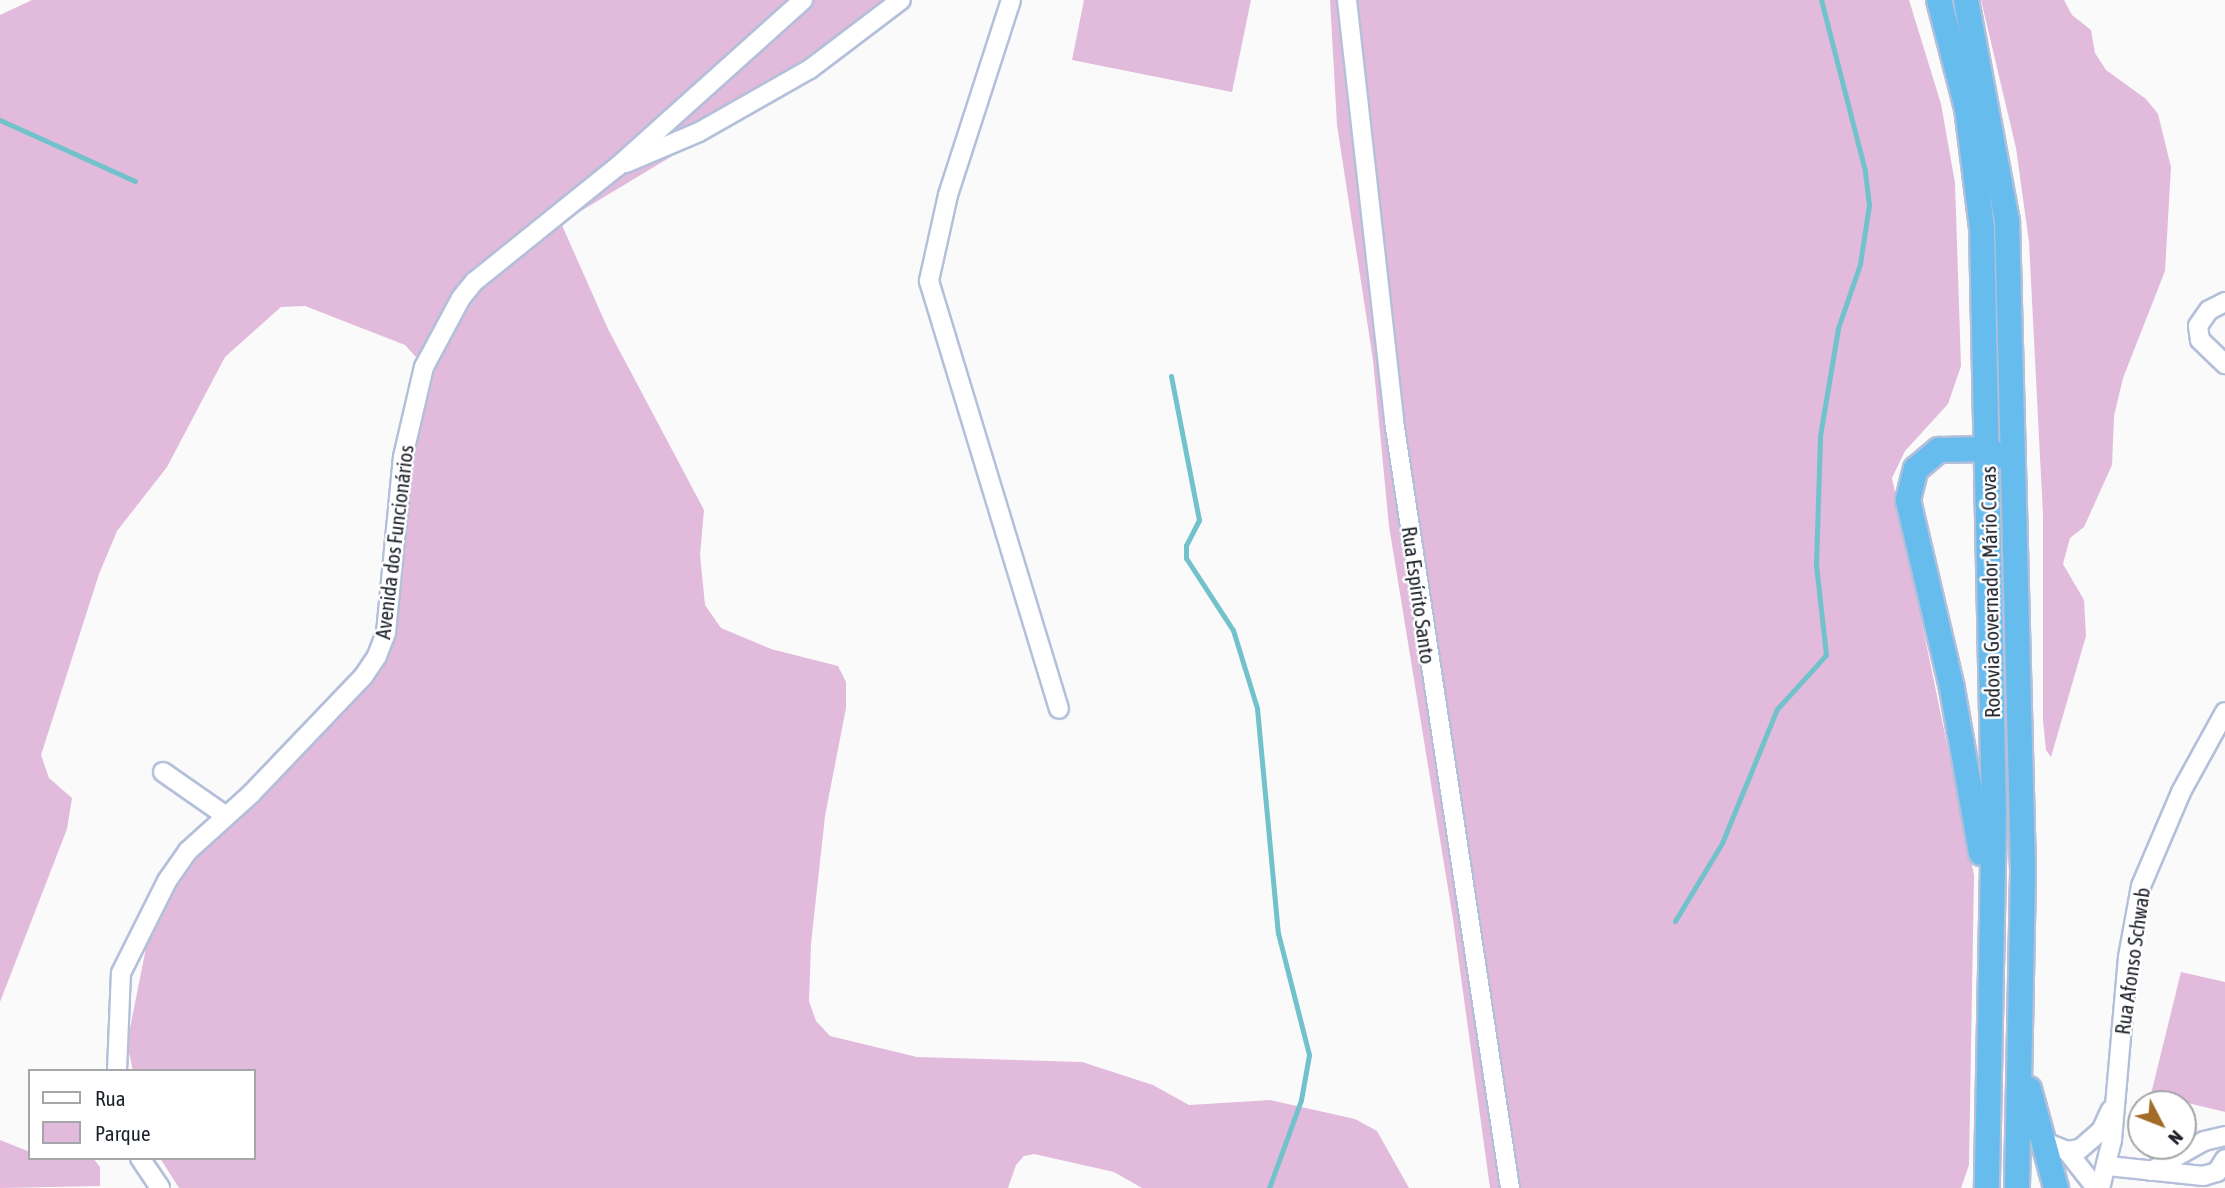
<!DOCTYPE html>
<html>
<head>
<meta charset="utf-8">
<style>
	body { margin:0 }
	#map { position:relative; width:2225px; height:1188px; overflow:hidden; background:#fafafa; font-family:"Asap Condensed",sans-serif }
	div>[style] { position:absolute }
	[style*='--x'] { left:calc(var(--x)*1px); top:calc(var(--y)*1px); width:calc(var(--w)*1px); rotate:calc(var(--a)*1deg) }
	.green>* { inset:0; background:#e2badc }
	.stream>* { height:5px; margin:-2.5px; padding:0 2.5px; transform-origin:2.5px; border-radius:2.5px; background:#71c2cb }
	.roads { filter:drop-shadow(2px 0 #b4bfda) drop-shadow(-2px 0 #b4bfda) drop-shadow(0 2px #b4bfda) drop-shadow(0 -2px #b4bfda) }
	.minor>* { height:18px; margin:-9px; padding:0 9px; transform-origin:9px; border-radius:9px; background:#fff }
	.highway>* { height:24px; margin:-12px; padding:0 12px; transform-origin:12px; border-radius:12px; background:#67bcee }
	span { translate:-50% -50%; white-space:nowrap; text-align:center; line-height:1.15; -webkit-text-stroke:5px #fff; paint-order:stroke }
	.street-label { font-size:21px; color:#1c2029 }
	.legend { position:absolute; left:28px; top:1069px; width:228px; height:91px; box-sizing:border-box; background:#fff; border:2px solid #a4a6a9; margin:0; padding:9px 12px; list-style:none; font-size:21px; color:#1c2029 }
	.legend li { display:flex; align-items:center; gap:14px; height:35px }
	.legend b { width:35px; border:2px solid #a4a6a9 }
	.north { position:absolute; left:2127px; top:1090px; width:70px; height:70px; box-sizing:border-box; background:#fff; border:2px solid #a4a6a9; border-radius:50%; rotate:132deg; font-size:19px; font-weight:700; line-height:28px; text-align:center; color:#1c2029 }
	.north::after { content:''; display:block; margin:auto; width:24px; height:32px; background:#a36b28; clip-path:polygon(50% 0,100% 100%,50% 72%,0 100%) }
</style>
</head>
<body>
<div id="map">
	<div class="green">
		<div style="clip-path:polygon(32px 0,900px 0,717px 129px,561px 223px,608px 329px,704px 510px,700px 555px,705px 605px,721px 628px,771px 649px,838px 666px,846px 682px,846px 708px,825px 816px,811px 944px,809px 1001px,816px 1021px,830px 1036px,917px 1057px,1082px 1062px,1153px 1085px,1189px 1105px,1270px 1100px,1355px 1119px,1377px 1131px,1409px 1188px,1142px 1188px,1114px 1172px,1034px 1154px,1024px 1156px,1016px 1165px,1008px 1188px,179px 1188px,160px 1158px,254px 1158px,254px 1071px,133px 1071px,127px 1043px,148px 938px,161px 908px,211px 838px,343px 712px,390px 641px,396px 626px,409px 465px,427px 369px,405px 345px,305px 306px,281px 307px,225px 357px,167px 467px,117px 531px,99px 574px,41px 755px,49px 778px,72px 798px,67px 829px,0 1002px,0 15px)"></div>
		<div style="clip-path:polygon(1084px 0,1251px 0,1232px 92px,1072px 60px)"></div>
		<div style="clip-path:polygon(1330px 0,1909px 0,1941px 104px,1955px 183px,1961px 366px,1948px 404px,1905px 451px,1892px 478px,1974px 875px,1969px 1165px,1961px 1188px,1490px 1188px,1453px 919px,1389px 526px,1373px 360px,1337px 125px)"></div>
		<div style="clip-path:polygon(1981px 0,2064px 0,2072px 15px,2091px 30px,2095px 53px,2106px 70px,2146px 99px,2158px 114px,2171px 167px,2165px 271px,2123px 378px,2114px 416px,2112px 465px,2084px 527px,2070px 538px,2063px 564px,2084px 600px,2086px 636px,2051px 757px,2046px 750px,2043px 720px,2043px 515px,2029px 242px,2016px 148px)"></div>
		<div style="clip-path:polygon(2181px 972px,2225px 982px,2225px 1112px,2151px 1094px)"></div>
		<div style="clip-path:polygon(0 1140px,30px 1152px,30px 1158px,93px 1158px,100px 1167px,100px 1186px,0 1188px)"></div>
	</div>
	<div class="stream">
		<div style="--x:0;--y:120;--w:148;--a:24.3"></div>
		<div style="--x:1171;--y:376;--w:147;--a:79"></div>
		<div style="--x:1199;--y:520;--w:28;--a:117"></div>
		<div style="--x:1186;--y:545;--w:13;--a:90"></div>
		<div style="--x:1186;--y:558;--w:86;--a:56.9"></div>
		<div style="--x:1233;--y:630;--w:82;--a:72.9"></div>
		<div style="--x:1257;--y:708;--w:226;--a:84.7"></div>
		<div style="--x:1278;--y:933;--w:126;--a:75.7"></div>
		<div style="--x:1309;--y:1055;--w:46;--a:100.1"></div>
		<div style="--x:1301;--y:1100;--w:94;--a:110"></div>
		<div style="--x:1675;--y:921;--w:91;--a:-58.9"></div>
		<div style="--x:1722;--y:843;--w:145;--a:-67.7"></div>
		<div style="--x:1777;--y:709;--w:73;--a:-47.8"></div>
		<div style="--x:1826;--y:655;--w:91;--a:-96.3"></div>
		<div style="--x:1816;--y:565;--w:129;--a:-88.2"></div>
		<div style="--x:1820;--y:436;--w:109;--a:-80.5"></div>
		<div style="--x:1838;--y:328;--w:68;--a:-71"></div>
		<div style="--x:1860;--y:264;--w:60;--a:-81.3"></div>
		<div style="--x:1869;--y:205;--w:38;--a:-97"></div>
		<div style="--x:1864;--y:167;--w:172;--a:-104.4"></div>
	</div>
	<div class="roads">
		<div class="minor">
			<div style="--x:1011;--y:0;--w:205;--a:107.9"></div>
			<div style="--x:948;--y:195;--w:88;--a:102.5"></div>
			<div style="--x:929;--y:281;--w:447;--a:73.1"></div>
			<div style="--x:1347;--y:0;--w:424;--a:83.6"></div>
			<div style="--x:1394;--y:421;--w:776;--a:81.4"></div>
			<div style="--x:626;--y:163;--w:79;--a:-23"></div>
			<div style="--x:699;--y:132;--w:128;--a:-29.6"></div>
			<div style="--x:810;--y:69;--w:114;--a:-37.2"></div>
			<div style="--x:2225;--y:302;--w:18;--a:153"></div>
			<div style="--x:2209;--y:310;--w:19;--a:125"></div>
			<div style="--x:2198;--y:326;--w:14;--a:82"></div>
			<div style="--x:2200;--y:340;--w:35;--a:44"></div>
			<div style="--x:163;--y:772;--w:77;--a:34.9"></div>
			<div style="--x:117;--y:1071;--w:98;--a:-87.7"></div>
			<div style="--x:121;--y:973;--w:103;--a:-63.4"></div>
			<div style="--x:167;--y:881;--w:37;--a:-55"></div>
			<div style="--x:188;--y:851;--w:85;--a:-42.1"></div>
			<div style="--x:251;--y:794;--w:162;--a:-46.3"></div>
			<div style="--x:363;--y:677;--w:25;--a:-56"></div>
			<div style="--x:377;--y:656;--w:25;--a:-69"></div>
			<div style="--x:386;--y:633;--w:177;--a:-84.5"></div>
			<div style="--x:403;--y:457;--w:92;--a:-76.9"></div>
			<div style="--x:424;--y:367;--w:78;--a:-61.8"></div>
			<div style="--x:461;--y:298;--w:22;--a:-51"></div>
			<div style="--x:475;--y:281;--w:182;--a:-38.8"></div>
			<div style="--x:617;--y:167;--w:250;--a:-41.9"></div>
			<div style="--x:2040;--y:1140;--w:29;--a:22"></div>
			<div style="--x:2067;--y:1151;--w:13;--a:-9"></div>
			<div style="--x:2080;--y:1149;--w:28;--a:-41"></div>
			<div style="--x:2101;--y:1131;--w:23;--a:-65"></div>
			<div style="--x:2067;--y:1151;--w:47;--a:51.9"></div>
			<div style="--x:140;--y:1158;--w:36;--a:56"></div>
			<div style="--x:2108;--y:1166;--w:96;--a:6"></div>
			<div style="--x:2203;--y:1176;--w:15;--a:-16"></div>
			<div style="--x:2217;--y:1172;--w:15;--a:-58"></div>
			<div style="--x:2151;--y:1171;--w:61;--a:-29.5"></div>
			<div style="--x:2204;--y:1141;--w:22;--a:-13"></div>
			<div style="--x:2100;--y:1188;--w:49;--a:-76"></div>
			<div style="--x:2112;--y:1140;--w:184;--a:-85"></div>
			<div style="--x:2128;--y:957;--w:72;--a:-79.6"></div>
			<div style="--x:2141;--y:886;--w:102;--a:-66.9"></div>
			<div style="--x:2181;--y:792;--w:91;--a:-61.2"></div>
		</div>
		<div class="highway">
			<div style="--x:1939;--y:0;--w:112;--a:75.5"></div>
			<div style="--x:1967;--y:108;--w:121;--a:82.9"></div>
			<div style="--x:1982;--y:228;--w:585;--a:88.82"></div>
			<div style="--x:1994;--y:813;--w:375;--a:91.1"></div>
			<div style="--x:1966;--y:0;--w:225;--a:79.5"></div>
			<div style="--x:2007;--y:221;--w:652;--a:88.59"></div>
			<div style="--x:2023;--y:873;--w:315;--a:91.1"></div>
			<div style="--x:1981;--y:853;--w:168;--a:-100"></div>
			<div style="--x:1952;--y:688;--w:193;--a:-103.2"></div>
			<div style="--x:1908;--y:500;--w:32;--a:-76"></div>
			<div style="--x:1916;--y:469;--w:30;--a:-40"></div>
			<div style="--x:1939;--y:450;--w:48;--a:-1.2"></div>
			<div style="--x:1987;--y:449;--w:14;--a:30"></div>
			<div style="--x:2029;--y:1089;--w:103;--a:74.7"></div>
		</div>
	</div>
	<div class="street-label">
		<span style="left:394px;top:542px;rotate:-83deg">Avenida dos Funcionários</span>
		<span style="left:1990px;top:592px;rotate:-91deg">Rodovia Governador Mário Covas</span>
		<span style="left:1419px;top:595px;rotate:82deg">Rua Espírito Santo</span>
		<span style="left:2132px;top:961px;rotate:-82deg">Rua Afonso Schwab</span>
	</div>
	<ul class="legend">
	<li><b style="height:9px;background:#fff"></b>Rua</li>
	<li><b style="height:19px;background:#e2badc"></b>Parque</li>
	</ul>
	<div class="north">N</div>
</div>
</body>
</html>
